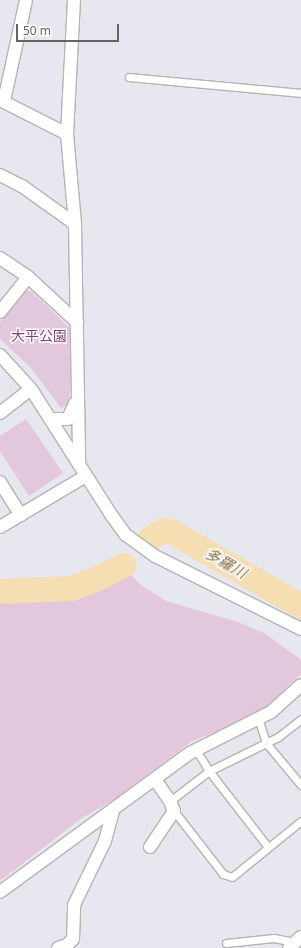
<!DOCTYPE html>
<html>
<head>
<meta charset="utf-8">
<style>
	body { margin:0 }
	#map { position:relative; width:301px; height:948px; overflow:hidden; background:#e7e7ef; font-family:"Noto Sans","Noto Sans JP",sans-serif }
	div>[style] { position:absolute }
	[style*='--x'] { left:calc(var(--x)*1px); top:calc(var(--y)*1px); width:calc(var(--w)*1px); rotate:calc(var(--a)*1deg) }
	.green>* { inset:0; background:#e3c7dc }
	.river>* { height:25px; margin:-12.5px; padding:0 12.5px; transform-origin:12.5px; border-radius:12.5px; background:#f4deb2 }
	.roads { filter:drop-shadow(1px 0 #b5b4af) drop-shadow(-1px 0 #b5b4af) drop-shadow(0 1px #b5b4af) drop-shadow(0 -1px #b5b4af) }
	.service>* { height:7px; margin:-3.5px; padding:0 3.5px; transform-origin:3.5px; border-radius:3.5px; background:#fff }
	.minor>* { height:12px; margin:-6px; padding:0 6px; transform-origin:6px; border-radius:6px; background:#fff }
	.tertiary>* { height:12px; margin:-6px; padding:0 6px; transform-origin:6px; border-radius:6px; background:#fff }
	span { translate:-50% -50%; white-space:nowrap; text-align:center; line-height:1.15; -webkit-text-stroke:3px #fff; paint-order:stroke }
	.park-label { font-size:14px; color:#81416f }
	.water-label { font-size:15px; color:#847342; font-style:italic }
	.scale { position:absolute; left:16px; top:24px; width:103px; height:18px; box-sizing:border-box; border:2px solid #65645e; border-top:0; padding-left:5px; font-size:12px; line-height:14px; white-space:nowrap; color:#65645e; -webkit-text-stroke:3px #fff; paint-order:stroke }
</style>
</head>
<body>
<div id="map">
	<div class="green">
		<div style="clip-path:polygon(25px 291px,31px 291px,70px 328px,70px 400px,69px 404px,61px 408px,31px 368px,0 339px,0 322px)"></div>
		<div style="clip-path:polygon(26px 419px,63px 473px,29px 496px,0 451px,0 436px)"></div>
		<div style="clip-path:polygon(125px 569px,141px 585px,166px 601px,238px 622px,266px 634px,301px 660px,301px 674px,267px 706px,224px 729px,192px 741px,115px 799px,82px 818px,0 881px,0 594px,71px 593px)"></div>
	</div>
	<div class="river">
		<div style="--x:150;--y:538;--w:15;--a:-32"></div>
		<div style="--x:163;--y:530;--w:9;--a:13"></div>
		<div style="--x:172;--y:532;--w:149;--a:29.8"></div>
		<div style="--x:0;--y:591;--w:71;--a:-2.4"></div>
		<div style="--x:71;--y:588;--w:33;--a:-21"></div>
		<div style="--x:102;--y:576;--w:24;--a:-28"></div>
	</div>
	<div class="roads">
		<div class="service">
			<div style="--x:129;--y:77;--w:173;--a:5.3"></div>
			<div style="--x:258;--y:718;--w:26;--a:72"></div>
			<div style="--x:266;--y:743;--w:55;--a:50.2"></div>
			<div style="--x:196;--y:750;--w:25;--a:58"></div>
			<div style="--x:209;--y:771;--w:96;--a:52.2"></div>
			<div style="--x:170;--y:801;--w:49;--a:-37.6"></div>
			<div style="--x:209;--y:771;--w:77;--a:-26.2"></div>
			<div style="--x:278;--y:737;--w:29;--a:-38"></div>
			<div style="--x:174;--y:811;--w:80;--a:52.1"></div>
			<div style="--x:223;--y:874;--w:9;--a:18"></div>
			<div style="--x:232;--y:877;--w:89;--a:-39.1"></div>
			<div style="--x:226;--y:943;--w:48;--a:-5.9"></div>
			<div style="--x:274;--y:938;--w:20;--a:11"></div>
		</div>
		<div class="minor">
			<div style="--x:74;--y:0;--w:134;--a:93"></div>
			<div style="--x:67;--y:134;--w:90;--a:84.9"></div>
			<div style="--x:75;--y:224;--w:240;--a:89"></div>
			<div style="--x:0;--y:100;--w:75;--a:26.9"></div>
			<div style="--x:4;--y:101;--w:103;--a:-77.7"></div>
			<div style="--x:0;--y:175;--w:25;--a:27"></div>
			<div style="--x:22;--y:186;--w:65;--a:35.6"></div>
			<div style="--x:0;--y:258;--w:34;--a:34"></div>
			<div style="--x:28;--y:277;--w:67;--a:42.6"></div>
			<div style="--x:0;--y:312;--w:45;--a:-51.3"></div>
			<div style="--x:0;--y:413;--w:39;--a:-38"></div>
			<div style="--x:52;--y:419;--w:16;--a:0"></div>
			<div style="--x:68;--y:419;--w:17;--a:-66"></div>
			<div style="--x:0;--y:482;--w:39;--a:58"></div>
			<div style="--x:0;--y:527;--w:100;--a:-30.7"></div>
			<div style="--x:150;--y:847;--w:43;--a:-56.3"></div>
			<div style="--x:174;--y:811;--w:11;--a:-112"></div>
			<div style="--x:170;--y:801;--w:24;--a:-125"></div>
			<div style="--x:0;--y:892;--w:235;--a:-36.2"></div>
			<div style="--x:190;--y:753;--w:91;--a:-26.8"></div>
			<div style="--x:271;--y:712;--w:40;--a:-42"></div>
			<div style="--x:58;--y:948;--w:9;--a:-18"></div>
			<div style="--x:67;--y:945;--w:8;--a:-45"></div>
			<div style="--x:73;--y:939;--w:34;--a:-88"></div>
			<div style="--x:74;--y:905;--w:71;--a:-64.2"></div>
			<div style="--x:105;--y:841;--w:30;--a:-75"></div>
			<div style="--x:289;--y:948;--w:16;--a:-43"></div>
		</div>
		<div class="tertiary">
			<div style="--x:0;--y:355;--w:46;--a:47.6"></div>
			<div style="--x:31;--y:389;--w:151;--a:57.5"></div>
			<div style="--x:112;--y:516;--w:24;--a:54"></div>
			<div style="--x:126;--y:535;--w:36;--a:36"></div>
			<div style="--x:155;--y:556;--w:163;--a:26.6"></div>
		</div>
	</div>
	<div class="park-label">
		<span style="left:39px;top:336px">大平公園</span>
	</div>
	<div class="water-label">
		<span style="left:226px;top:563px;rotate:30deg">多羅川</span>
	</div>
	<div class="scale">50 m</div>
</div>
</body>
</html>
